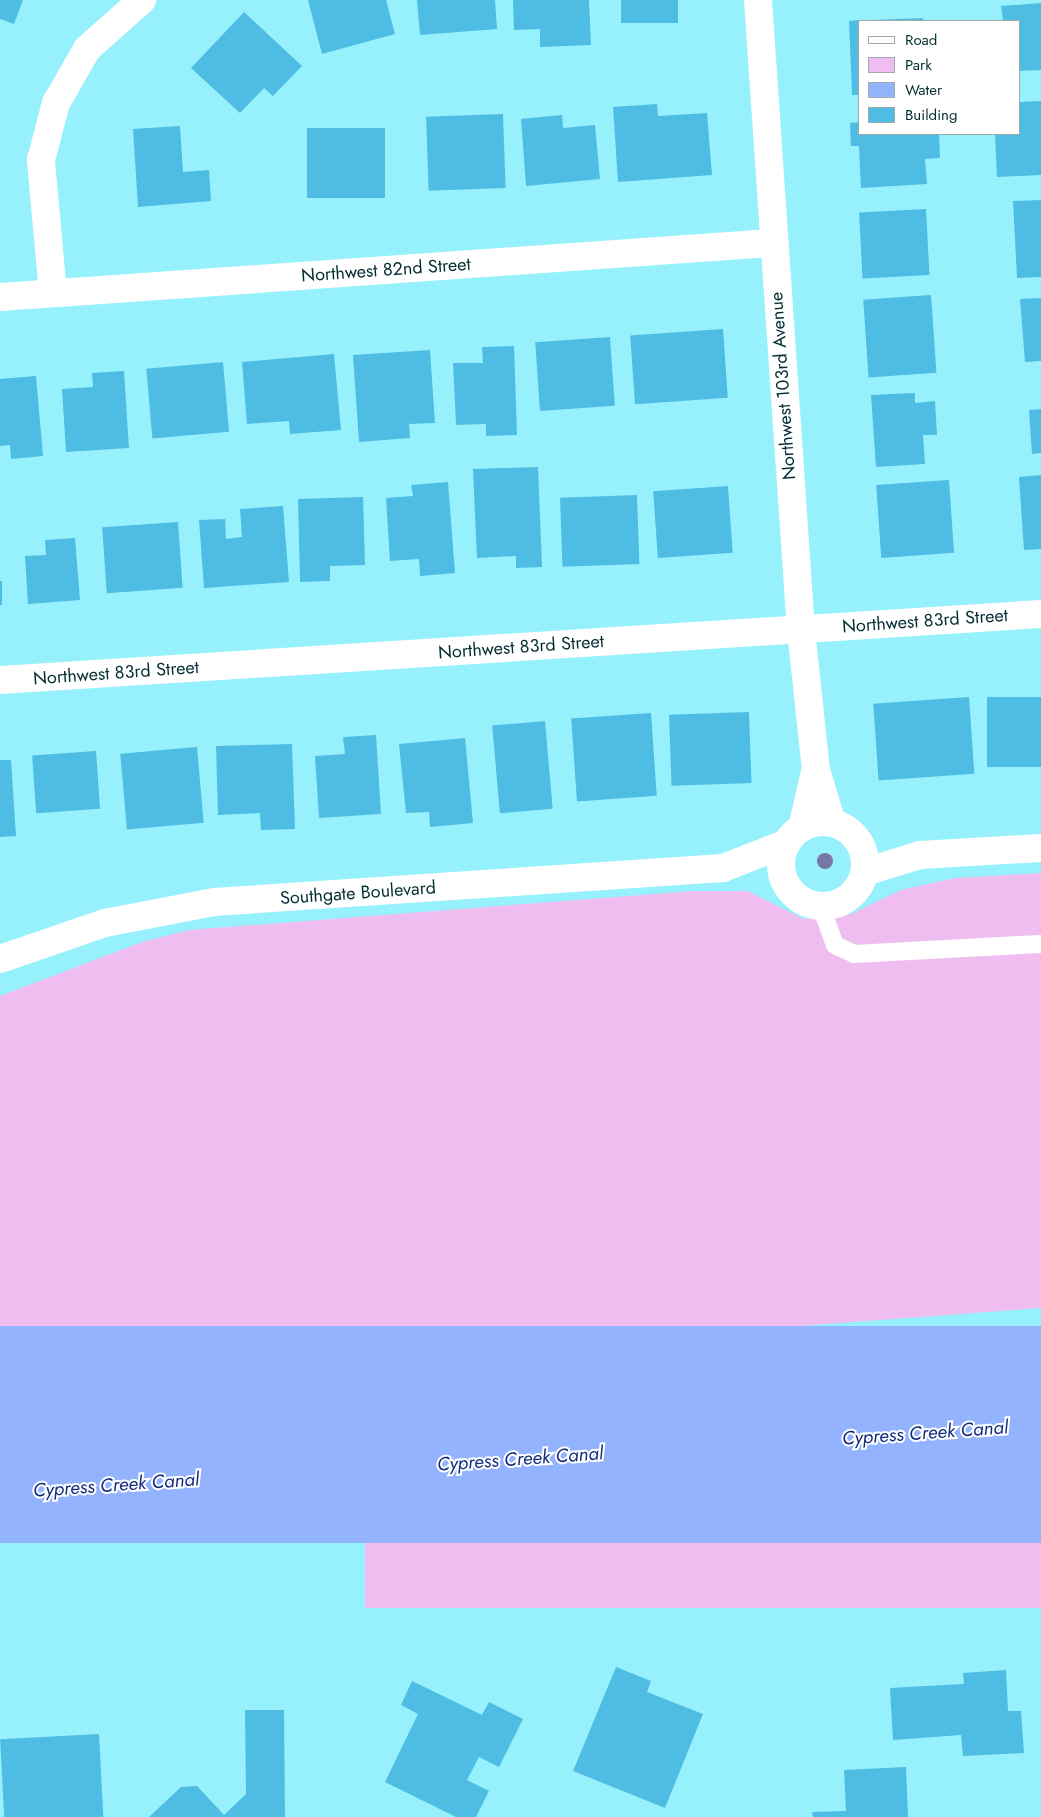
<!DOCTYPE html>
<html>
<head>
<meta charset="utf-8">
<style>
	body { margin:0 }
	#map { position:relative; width:1041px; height:1817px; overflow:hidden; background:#97f1fc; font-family:Jost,sans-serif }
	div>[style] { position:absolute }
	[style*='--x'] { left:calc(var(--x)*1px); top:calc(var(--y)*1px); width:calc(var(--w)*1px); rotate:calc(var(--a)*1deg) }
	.green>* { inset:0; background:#efbdf0; transform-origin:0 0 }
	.water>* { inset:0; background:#93b3fe; transform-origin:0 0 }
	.building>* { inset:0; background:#4fbce4; transform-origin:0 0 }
	.lane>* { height:18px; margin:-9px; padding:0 9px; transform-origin:9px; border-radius:9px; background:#fff }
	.street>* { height:28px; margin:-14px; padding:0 14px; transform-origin:14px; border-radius:14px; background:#fff }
	.secondary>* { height:28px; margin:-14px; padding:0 14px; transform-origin:14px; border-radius:14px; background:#fff }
	.secondary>.ring { margin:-14px; padding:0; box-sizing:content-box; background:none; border:28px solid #fff; border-radius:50% }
	.trees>* { width:16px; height:16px; margin:-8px; border-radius:50%; background:#7876a7 }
	span { translate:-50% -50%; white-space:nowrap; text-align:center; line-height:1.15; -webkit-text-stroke:4px #fff; paint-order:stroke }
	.street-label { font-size:18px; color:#052e32 }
	.water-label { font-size:19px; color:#142c80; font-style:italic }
	.legend { position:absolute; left:858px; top:20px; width:162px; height:115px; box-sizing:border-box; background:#fff; border:1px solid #9babad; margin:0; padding:6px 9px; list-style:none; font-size:15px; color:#052e32 }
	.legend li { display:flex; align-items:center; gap:10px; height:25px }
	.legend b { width:25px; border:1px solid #9babad }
</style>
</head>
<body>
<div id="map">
	<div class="green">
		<div style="clip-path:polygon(1041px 873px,1041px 1308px,0 1385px,0 996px,142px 942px,189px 930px,693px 891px,748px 891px,804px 919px,851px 914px,901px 890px,955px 878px)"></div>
		<div style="left:1041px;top:1543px;width:65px;height:676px;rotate:90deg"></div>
	</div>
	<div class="water">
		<div style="left:1041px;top:1326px;width:217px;height:1043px;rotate:90deg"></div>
	</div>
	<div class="building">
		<div style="clip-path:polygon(0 0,23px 0,14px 24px,0 19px)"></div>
		<div style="clip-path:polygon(308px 0,386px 0,395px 34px,322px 54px)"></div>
		<div style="clip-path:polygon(417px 0,495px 0,497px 29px,420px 35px)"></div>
		<div style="clip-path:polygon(513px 0,589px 0,591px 45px,540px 47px,540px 29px,514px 30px)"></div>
		<div style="left:621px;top:0;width:57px;height:23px"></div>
		<div style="clip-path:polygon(1041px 3px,1041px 70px,1020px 71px,1020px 21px,1003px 21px,1001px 6px)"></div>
		<div style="clip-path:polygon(244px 12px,302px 66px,273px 96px,264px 88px,240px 113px,191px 68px)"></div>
		<div style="clip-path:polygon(923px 18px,923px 21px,874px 21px,874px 20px)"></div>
		<div style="clip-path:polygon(860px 20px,860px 95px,852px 95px,849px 21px)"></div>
		<div style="clip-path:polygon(1041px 101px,1041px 175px,997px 177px,995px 134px,1020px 134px,1020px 102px)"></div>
		<div style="clip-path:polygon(657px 104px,658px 116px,707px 113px,712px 175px,618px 182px,613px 107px)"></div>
		<div style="left:503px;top:114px;width:74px;height:77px;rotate:88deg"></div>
		<div style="clip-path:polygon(562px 115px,563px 128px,595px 125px,600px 179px,526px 186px,521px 119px)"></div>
		<div style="clip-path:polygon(860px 122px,860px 134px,939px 134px,940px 158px,925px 159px,927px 184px,861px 188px,859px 146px,851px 146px,850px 123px)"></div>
		<div style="clip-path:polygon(180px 126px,183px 172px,209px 170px,211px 201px,138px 207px,133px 129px)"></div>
		<div style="left:385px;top:128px;width:70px;height:78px;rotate:90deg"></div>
		<div style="clip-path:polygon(1041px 200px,1041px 277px,1017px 278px,1013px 201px)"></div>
		<div style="left:926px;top:209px;width:66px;height:67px;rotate:87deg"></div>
		<div style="left:931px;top:295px;width:78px;height:68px;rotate:86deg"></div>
		<div style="clip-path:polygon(1041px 298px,1041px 361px,1025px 362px,1020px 299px)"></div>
		<div style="left:723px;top:329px;width:69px;height:93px;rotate:86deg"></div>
		<div style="left:610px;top:337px;width:69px;height:75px;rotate:86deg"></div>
		<div style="clip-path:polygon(514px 346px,517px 435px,486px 436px,486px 424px,456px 425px,453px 363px,483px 363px,482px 347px)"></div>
		<div style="clip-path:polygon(430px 350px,435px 423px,409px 424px,410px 438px,359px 442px,353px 355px)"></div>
		<div style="clip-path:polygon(334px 354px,341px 430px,290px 434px,289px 421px,247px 424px,242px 362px)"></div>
		<div style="left:223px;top:362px;width:70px;height:77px;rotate:85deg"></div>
		<div style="clip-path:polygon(124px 371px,129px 448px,66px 452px,62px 389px,93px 387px,92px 373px)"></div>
		<div style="clip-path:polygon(36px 376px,43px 456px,11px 459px,10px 445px,0 446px,0 379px)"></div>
		<div style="clip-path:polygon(915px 393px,915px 403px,935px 401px,937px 435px,923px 435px,925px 464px,876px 467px,871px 395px)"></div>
		<div style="clip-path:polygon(1041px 409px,1041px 453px,1032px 454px,1029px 410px)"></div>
		<div style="clip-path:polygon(538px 467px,542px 567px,516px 568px,516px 556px,477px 558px,473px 469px)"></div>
		<div style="clip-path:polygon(1041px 475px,1041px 549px,1024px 550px,1019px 477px)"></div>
		<div style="left:949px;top:480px;width:73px;height:73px;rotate:86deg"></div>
		<div style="clip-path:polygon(448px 482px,455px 573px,420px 576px,419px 559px,390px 561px,386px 498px,413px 496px,411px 485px)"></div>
		<div style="left:728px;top:486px;width:67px;height:75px;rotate:86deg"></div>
		<div style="left:637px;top:495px;width:69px;height:77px;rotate:88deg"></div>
		<div style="clip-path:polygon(363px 497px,365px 565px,330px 566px,330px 581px,300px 582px,298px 499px)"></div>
		<div style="clip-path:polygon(283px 506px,289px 582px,204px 588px,199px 520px,225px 519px,226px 539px,242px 537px,240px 509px)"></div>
		<div style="left:178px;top:522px;width:66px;height:76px;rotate:86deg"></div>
		<div style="clip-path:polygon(75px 538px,80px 600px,28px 604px,25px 556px,46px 555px,45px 540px)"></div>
		<div style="left:0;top:581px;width:2px;height:24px"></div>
		<div style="left:969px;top:697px;width:77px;height:96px;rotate:86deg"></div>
		<div style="left:1041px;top:697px;width:70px;height:54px;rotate:90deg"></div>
		<div style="left:749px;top:712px;width:71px;height:80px;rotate:88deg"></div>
		<div style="left:651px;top:713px;width:83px;height:80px;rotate:86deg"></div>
		<div style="left:545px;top:721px;width:88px;height:53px;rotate:85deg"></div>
		<div style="clip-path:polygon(376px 735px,381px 814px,319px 818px,315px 756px,345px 754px,343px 737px)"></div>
		<div style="clip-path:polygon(465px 738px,473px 823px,430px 827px,429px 812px,406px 813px,399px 744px)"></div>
		<div style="clip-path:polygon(292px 744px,295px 829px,261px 830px,260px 813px,218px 815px,216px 746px)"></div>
		<div style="left:197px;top:747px;width:76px;height:77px;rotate:85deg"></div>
		<div style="left:96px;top:751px;width:58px;height:64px;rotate:86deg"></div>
		<div style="clip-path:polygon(0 760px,11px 760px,16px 836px,0 837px)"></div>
		<div style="clip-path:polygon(616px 1667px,651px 1681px,647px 1692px,703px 1714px,665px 1808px,573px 1771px)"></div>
		<div style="clip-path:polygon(1006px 1670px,1008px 1711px,1021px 1711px,1024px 1753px,963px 1756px,961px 1735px,893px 1740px,890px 1688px,964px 1684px,963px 1673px)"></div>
		<div style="clip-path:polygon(412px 1681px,482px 1715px,489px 1702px,523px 1719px,499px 1767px,479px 1757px,467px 1780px,489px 1791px,476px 1817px,456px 1817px,385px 1782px,418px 1714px,401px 1705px)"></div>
		<div style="clip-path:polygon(245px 1710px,284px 1710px,285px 1817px,149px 1817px,181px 1787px,197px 1786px,224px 1815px,246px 1794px)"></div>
		<div style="left:99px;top:1734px;width:83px;height:99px;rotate:87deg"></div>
		<div style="clip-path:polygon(906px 1767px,908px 1817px,813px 1817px,812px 1812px,846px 1811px,844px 1770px)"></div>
	</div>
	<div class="lane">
		<div style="--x:821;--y:907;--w:40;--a:69.8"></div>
		<div style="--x:835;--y:945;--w:21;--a:25"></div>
		<div style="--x:854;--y:954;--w:187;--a:-3.1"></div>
	</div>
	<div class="street">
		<div style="--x:758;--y:0;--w:631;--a:86.1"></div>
		<div style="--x:801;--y:630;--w:141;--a:83.9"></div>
		<div style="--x:816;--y:770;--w:55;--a:73.2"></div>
		<div style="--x:53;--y:293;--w:134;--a:-95.2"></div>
		<div style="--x:41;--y:160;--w:59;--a:-75.3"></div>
		<div style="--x:56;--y:103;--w:62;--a:-60.1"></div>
		<div style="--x:87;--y:49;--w:74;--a:-41.7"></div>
		<div style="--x:0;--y:297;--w:775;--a:-4"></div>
		<div style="--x:0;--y:680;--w:1043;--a:-3.63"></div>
		<div style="--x:802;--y:828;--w:57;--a:-76.9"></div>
	</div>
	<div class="secondary">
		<div class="ring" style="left:781px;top:822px;width:56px;height:56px"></div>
		<div style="--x:865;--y:872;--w:58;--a:-17.2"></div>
		<div style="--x:920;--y:855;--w:121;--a:-3.3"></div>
		<div style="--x:0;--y:959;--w:111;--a:-18.9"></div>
		<div style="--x:105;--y:923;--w:111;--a:-10.9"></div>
		<div style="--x:214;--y:902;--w:510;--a:-3.82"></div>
		<div style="--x:723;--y:868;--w:69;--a:-21.3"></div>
	</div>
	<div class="trees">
		<div style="left:825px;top:861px"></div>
	</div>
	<div class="street-label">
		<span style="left:386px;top:270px;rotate:-4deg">Northwest 82nd Street</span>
		<span style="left:783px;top:386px;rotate:-94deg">Northwest 103rd Avenue</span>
		<span style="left:925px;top:621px;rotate:-4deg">Northwest 83rd Street</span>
		<span style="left:521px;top:647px;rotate:-4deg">Northwest 83rd Street</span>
		<span style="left:116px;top:673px;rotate:-4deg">Northwest 83rd Street</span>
		<span style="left:358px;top:893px;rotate:-4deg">Southgate Boulevard</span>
	</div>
	<div class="water-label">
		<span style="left:925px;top:1433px;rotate:-4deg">Cypress Creek Canal</span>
		<span style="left:520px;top:1459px;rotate:-4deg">Cypress Creek Canal</span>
		<span style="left:116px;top:1485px;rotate:-4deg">Cypress Creek Canal</span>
	</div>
	<ul class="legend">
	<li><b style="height:6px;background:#fff"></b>Road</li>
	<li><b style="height:14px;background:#efbdf0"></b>Park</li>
	<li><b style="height:14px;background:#93b3fe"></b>Water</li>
	<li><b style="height:14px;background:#4fbce4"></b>Building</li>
	</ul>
</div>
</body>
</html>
